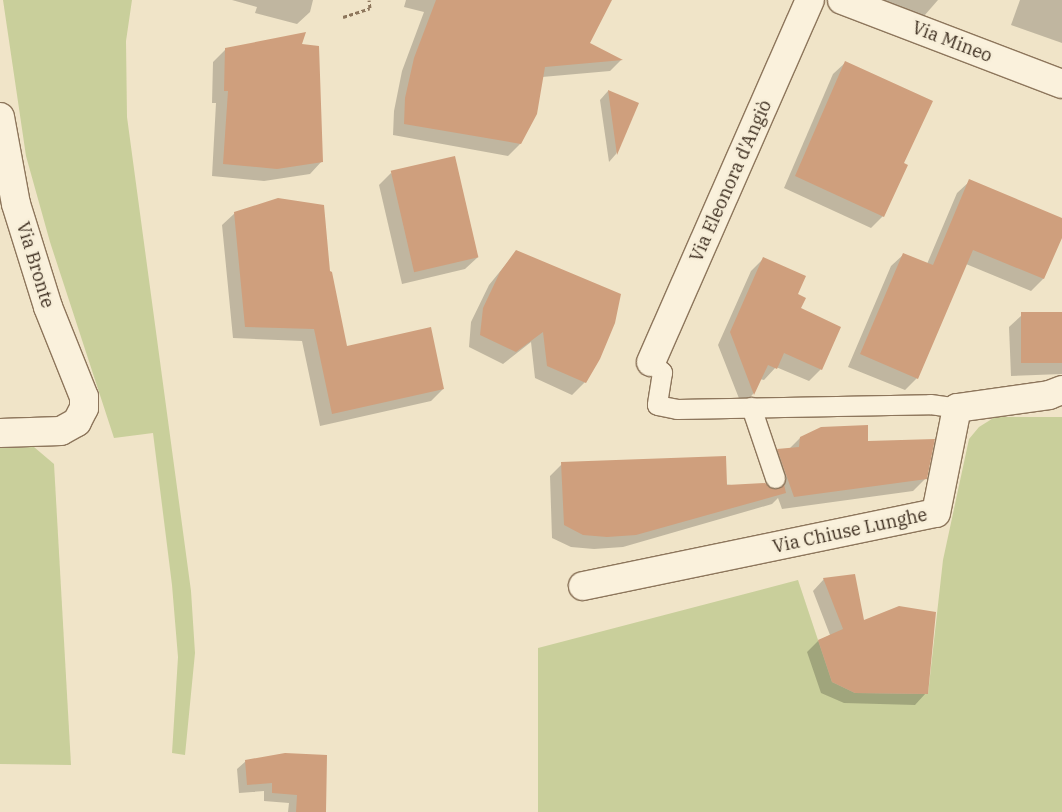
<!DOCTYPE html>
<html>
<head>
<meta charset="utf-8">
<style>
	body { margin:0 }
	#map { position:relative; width:1062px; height:812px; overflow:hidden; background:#f0e4c8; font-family:"IBM Plex Serif",serif }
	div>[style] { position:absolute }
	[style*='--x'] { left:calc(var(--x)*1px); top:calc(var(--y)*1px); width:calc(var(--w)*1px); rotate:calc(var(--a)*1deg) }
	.green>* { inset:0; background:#c9cf9b }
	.shadow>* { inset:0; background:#0003 }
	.building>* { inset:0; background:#cf9f7d; transform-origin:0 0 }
	.path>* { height:3px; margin-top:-1.5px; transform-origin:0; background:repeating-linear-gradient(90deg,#8d765c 0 4px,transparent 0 6.5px) }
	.roads { filter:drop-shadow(1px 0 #8d765c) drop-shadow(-1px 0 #8d765c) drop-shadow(0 1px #8d765c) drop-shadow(0 -1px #8d765c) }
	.service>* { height:19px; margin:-9.5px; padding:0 9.5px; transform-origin:9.5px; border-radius:9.5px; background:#faf1dc }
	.minor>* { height:28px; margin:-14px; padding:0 14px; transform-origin:14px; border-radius:14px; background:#faf1dc }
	span { translate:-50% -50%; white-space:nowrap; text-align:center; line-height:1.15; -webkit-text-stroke:5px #f7eed8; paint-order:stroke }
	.street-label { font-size:18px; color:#3d2e20 }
</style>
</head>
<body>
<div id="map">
	<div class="green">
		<div style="clip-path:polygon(3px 0,132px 0,126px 41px,127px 117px,191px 591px,195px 653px,185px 755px,172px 753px,178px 657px,172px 585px,153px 433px,114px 438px,50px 242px,26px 156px)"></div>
		<div style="clip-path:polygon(995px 417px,1062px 417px,1062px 812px,538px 812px,538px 648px,798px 580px,832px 682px,855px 693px,928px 694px,943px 560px,969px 439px,979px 427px)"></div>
		<div style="clip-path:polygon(34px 447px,54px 464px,71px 765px,0 764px,0 448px)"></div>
	</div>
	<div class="shadow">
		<div style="clip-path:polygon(232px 0,313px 0,310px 12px,297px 24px,255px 13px,257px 7px)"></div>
		<div style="clip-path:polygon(406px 0,610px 0,588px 44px,621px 60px,610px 71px,542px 77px,520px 144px,508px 156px,393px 135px,394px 111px,402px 71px,424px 12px,404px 7px)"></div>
		<div style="clip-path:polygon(882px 0,938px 0,924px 16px)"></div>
		<div style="clip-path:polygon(1020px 0,1062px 0,1062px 43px,1011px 25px)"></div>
		<div style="clip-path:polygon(301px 45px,322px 161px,310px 174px,264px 181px,212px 176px,216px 103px,212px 103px,213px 62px,225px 50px)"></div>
		<div style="clip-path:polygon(846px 62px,903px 164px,883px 216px,871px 228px,784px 188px,833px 74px)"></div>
		<div style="clip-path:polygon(608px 91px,637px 103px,616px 154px,609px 162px,600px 100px)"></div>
		<div style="clip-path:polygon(391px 173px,478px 257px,465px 269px,402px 284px,379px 185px)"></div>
		<div style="clip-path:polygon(970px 181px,1062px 219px,1062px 235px,1043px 279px,1031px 291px,966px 264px,917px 378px,905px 390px,848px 367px,891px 266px,904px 254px,927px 264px,957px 193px)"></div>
		<div style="clip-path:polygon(235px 213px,328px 272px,346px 347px,443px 389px,431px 401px,320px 426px,302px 341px,233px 338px,222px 225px)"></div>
		<div style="clip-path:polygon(516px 252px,614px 322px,585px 382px,572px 395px,535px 378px,531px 342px,503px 364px,469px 347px,471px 322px,489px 285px)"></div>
		<div style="clip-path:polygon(763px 259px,796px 294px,821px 369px,809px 381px,776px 367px,764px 380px,760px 379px,753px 394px,742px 406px,718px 345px,751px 271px)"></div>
		<div style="clip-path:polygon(1062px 313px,1062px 374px,1011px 376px,1009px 327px,1022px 315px)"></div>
		<div style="clip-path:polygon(800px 438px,867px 443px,926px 478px,913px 491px,782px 509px,778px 498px,772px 504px,623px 547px,594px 549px,571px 547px,552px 538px,550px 476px,562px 464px,773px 490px,775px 490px,765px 462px,778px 450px,789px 449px)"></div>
		<div style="clip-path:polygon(824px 579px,926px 693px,915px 705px,844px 703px,821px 693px,807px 652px,818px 641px,830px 635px,813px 591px)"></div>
		<div style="clip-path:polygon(246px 761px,325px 812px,288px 812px,289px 803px,264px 801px,264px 791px,239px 793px,237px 769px)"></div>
	</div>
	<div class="building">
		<div style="clip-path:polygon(436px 0,612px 0,590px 43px,623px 60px,545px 67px,537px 114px,521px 144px,404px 124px,405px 98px,414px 58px)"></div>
		<div style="clip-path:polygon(306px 32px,302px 44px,319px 46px,323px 162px,277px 169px,223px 164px,228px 91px,224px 91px,225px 48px)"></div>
		<div style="clip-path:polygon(845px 61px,933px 101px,904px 163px,908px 165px,884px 217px,795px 176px)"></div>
		<div style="clip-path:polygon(608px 90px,639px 103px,617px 155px)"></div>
		<div style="left:455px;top:156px;width:104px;height:66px;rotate:77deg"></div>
		<div style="clip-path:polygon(969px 179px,1062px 218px,1062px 238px,1044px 279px,973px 250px,918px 379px,860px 354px,903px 253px,933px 265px)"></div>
		<div style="clip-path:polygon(278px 198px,324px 205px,330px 271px,332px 272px,347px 346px,431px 327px,444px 389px,332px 414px,314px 329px,245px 327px,234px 212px)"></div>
		<div style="clip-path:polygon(516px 250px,621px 294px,615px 323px,600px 359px,586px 383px,547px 366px,543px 332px,516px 352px,480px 335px,483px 308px,500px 272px)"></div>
		<div style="clip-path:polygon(763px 257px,806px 276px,798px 294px,806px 298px,801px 308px,841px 327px,822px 370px,784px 353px,777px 369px,768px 365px,754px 395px,730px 332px)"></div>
		<div style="left:1062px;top:312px;width:51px;height:41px;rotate:90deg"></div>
		<div style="clip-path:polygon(868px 425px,868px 441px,935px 439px,927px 479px,794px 497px,777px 449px,799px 447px,800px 437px,821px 427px)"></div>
		<div style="clip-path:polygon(726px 456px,727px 485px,765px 483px,773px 489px,779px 488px,784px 484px,786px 493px,636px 535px,607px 537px,583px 535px,564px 525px,561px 462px)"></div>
		<div style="clip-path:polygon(855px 574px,864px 620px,899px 606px,936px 612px,928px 694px,855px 693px,832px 682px,818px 640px,843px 629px,823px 578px)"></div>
		<div style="clip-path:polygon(285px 753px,327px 755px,326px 812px,296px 812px,297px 795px,272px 793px,272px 783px,247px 785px,245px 760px)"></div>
	</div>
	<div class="path">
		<div style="--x:343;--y:17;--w:28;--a:-18"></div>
		<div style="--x:370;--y:8;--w:8;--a:-97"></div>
	</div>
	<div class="roads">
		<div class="service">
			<div style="--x:651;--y:362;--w:15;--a:42"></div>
			<div style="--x:662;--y:372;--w:33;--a:99"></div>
			<div style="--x:657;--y:405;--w:20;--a:11"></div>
			<div style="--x:677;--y:409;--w:253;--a:-1.1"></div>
			<div style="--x:930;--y:404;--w:27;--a:8"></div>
			<div style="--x:751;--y:407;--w:75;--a:71.3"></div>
		</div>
		<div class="minor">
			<div style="--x:842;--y:0;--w:235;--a:20.9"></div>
			<div style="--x:0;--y:117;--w:88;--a:79.6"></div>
			<div style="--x:16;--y:204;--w:108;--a:72.7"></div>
			<div style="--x:48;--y:307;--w:97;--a:68.2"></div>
			<div style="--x:84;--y:397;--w:11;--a:90"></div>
			<div style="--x:84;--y:408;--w:16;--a:117"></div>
			<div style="--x:77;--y:422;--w:18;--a:151"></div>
			<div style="--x:61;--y:431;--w:61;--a:178.1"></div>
			<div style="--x:651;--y:362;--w:395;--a:-66.3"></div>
			<div style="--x:583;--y:586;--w:360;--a:-11.7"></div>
			<div style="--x:936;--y:513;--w:107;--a:-78.7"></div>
			<div style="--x:957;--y:408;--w:93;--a:-8"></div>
			<div style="--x:1049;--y:395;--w:14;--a:-21"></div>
		</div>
	</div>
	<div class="street-label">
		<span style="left:952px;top:42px;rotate:21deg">Via Mineo</span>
		<span style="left:731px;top:181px;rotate:-66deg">Via Eleonora d'Angiò</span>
		<span style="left:35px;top:265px;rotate:73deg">Via Bronte</span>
		<span style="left:850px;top:531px;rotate:-12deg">Via Chiuse Lunghe</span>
	</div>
</div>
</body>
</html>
